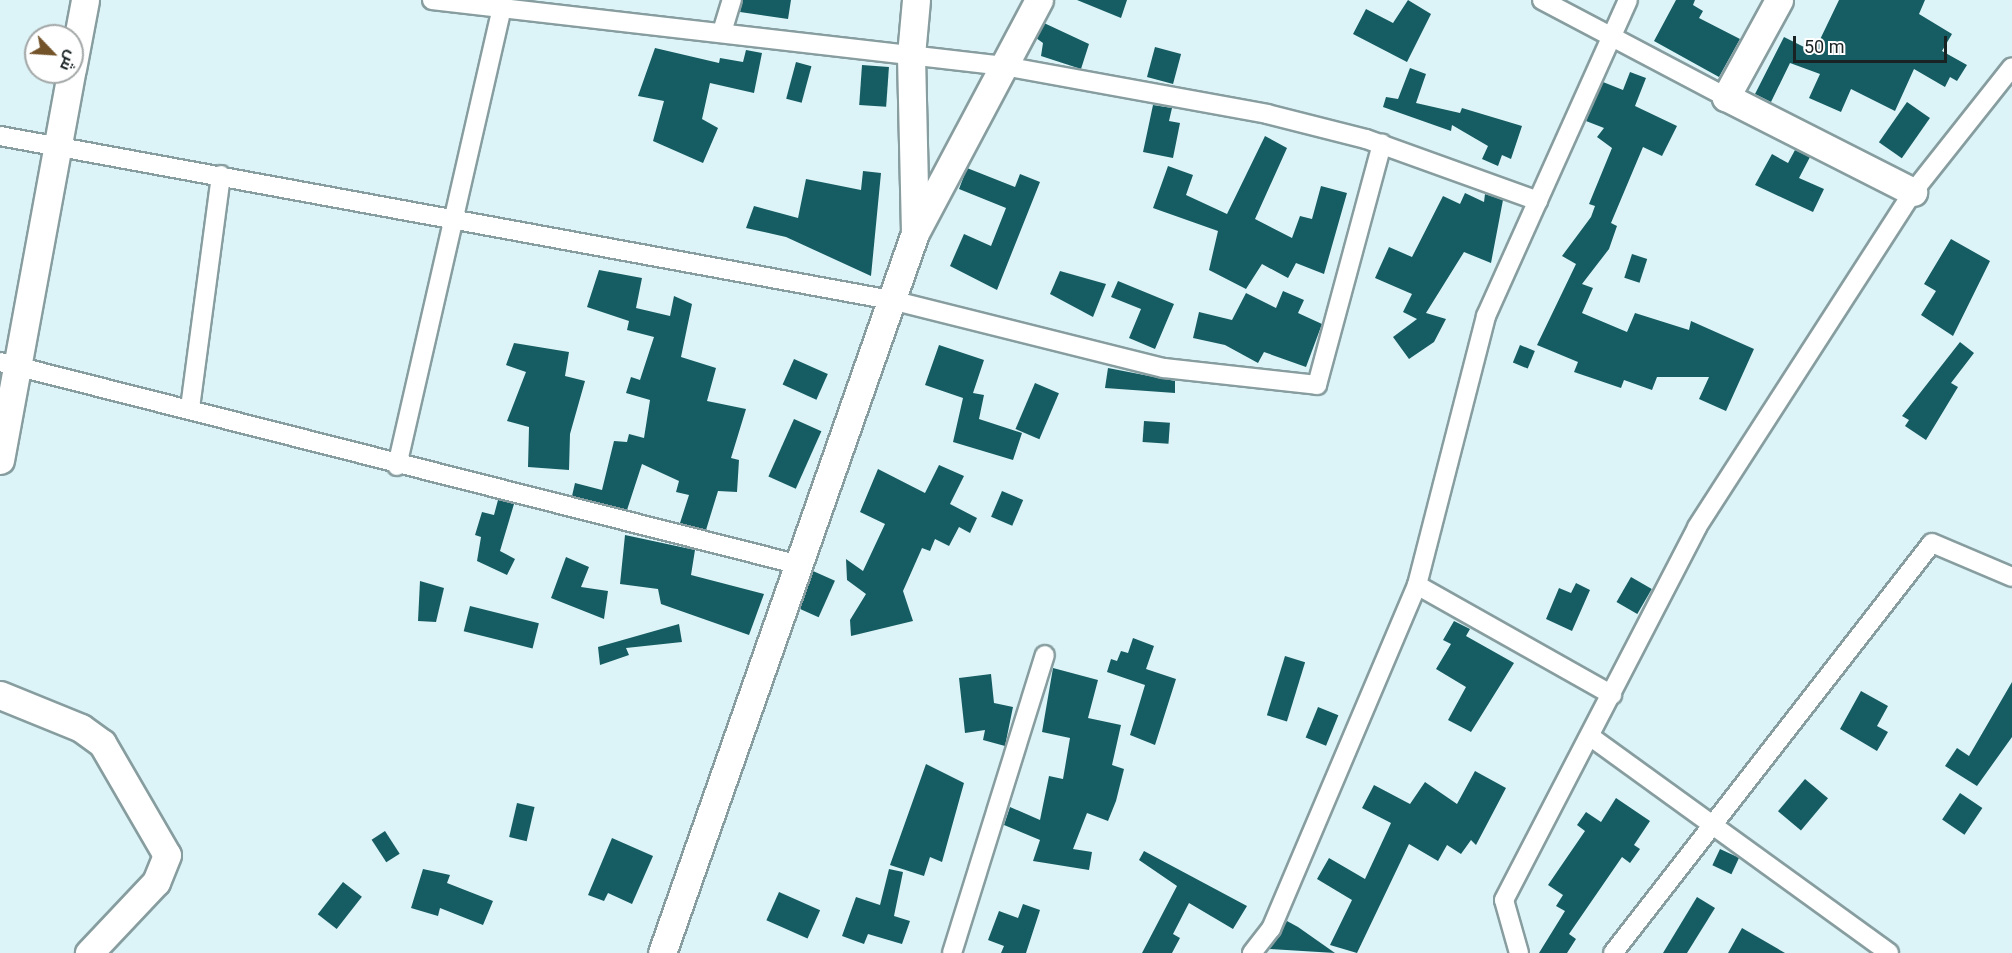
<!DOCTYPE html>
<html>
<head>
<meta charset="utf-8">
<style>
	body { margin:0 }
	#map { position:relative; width:2012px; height:953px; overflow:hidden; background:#dcf4f7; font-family:Roboto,Cairo,sans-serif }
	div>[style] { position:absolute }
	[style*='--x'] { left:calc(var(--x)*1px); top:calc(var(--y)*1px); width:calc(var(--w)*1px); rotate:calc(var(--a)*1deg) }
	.building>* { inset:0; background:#165d63; transform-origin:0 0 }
	.roads { filter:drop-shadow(2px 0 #879d9f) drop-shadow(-2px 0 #879d9f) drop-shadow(0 2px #879d9f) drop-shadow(0 -2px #879d9f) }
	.street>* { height:18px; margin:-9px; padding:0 9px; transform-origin:9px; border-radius:9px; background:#fff }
	.secondary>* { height:27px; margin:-13.5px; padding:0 13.5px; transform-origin:13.5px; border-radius:13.5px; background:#fff }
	span { translate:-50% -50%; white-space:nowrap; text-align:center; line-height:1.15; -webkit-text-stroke:6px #fff; paint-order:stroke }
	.north { position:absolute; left:24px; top:24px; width:60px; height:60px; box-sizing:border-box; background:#fff; border:2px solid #a3a7a7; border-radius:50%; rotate:115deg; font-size:16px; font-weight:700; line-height:24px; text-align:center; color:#1a2324 }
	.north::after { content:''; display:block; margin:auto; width:21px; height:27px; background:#735329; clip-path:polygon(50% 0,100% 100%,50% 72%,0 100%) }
	.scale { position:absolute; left:1793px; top:36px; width:154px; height:27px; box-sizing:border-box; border:3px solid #1a2324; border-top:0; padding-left:8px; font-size:18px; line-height:21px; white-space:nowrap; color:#1a2324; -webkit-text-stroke:4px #fff; paint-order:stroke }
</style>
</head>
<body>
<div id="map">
	<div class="building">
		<div style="clip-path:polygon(743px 0,791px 0,788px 19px,740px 12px)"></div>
		<div style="clip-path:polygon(1077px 0,1127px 0,1121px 18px)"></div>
		<div style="clip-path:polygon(1408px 0,1431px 14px,1407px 62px,1353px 34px,1366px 9px,1393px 23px)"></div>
		<div style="clip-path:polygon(1676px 0,1695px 0,1693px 5px,1703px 11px,1699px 18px,1740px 39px,1719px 77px,1654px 41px)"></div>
		<div style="clip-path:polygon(1839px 0,1925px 0,1919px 14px,1952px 34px,1942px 51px,1967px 65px,1957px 81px,1950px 77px,1945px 87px,1914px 69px,1895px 111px,1851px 89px,1841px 112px,1809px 98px,1820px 74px,1790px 63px,1771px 102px,1755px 94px,1784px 37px,1814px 52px)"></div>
		<div style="clip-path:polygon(1044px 23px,1089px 44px,1081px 69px,1041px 56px,1043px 43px,1036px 38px)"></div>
		<div style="left:1155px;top:47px;width:27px;height:31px;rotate:15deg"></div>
		<div style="clip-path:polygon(655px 48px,719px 63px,720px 58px,743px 62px,746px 50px,762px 53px,754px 93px,710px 83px,702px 119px,718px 128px,703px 163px,653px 141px,664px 101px,638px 96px)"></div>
		<div style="left:796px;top:62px;width:16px;height:38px;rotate:15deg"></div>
		<div style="left:862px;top:65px;width:27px;height:40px;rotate:4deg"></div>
		<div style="clip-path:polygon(1410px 68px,1426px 74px,1416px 103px,1460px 113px,1462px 108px,1522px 126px,1511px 159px,1502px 155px,1498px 166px,1482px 159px,1488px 146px,1452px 125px,1451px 131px,1383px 107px,1386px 97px,1398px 99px)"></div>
		<div style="clip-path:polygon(1630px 72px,1646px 78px,1635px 106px,1677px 126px,1662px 156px,1643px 147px,1611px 223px,1617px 226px,1609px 249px,1582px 284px,1593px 288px,1582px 313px,1627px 332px,1635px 313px,1689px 330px,1691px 321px,1754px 349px,1726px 411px,1699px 399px,1709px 377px,1657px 377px,1652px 390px,1624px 380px,1621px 388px,1574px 372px,1578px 362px,1537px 345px,1576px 264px,1562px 256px,1591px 217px,1595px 206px,1589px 204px,1612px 148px,1597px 137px,1604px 128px,1586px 121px,1603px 82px,1623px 90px)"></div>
		<div style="left:1907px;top:102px;width:28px;height:49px;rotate:35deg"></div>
		<div style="clip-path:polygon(1153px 105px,1172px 108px,1169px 121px,1180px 123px,1173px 158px,1143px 152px)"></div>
		<div style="clip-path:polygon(1265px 136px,1287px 148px,1255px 219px,1292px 238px,1300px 216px,1312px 219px,1321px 186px,1347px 193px,1324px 274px,1296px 263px,1288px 278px,1262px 264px,1246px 289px,1209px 270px,1218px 231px,1153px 208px,1168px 166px,1193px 175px,1186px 195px,1227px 214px)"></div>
		<div style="clip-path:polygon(1795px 150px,1810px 157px,1799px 178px,1824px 189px,1813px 212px,1755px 185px,1772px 154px,1788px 163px)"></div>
		<div style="clip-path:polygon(967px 168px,1015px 187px,1020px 174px,1040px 182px,997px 290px,950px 266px,964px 234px,991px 246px,1006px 208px,959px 189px)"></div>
		<div style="clip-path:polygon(863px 171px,881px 173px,871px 276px,786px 237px,746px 228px,754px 206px,798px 218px,806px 179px,861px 190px)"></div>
		<div style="clip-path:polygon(1465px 193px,1484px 202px,1485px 194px,1503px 200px,1491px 263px,1464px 252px,1426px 313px,1446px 319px,1434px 342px,1409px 359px,1393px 337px,1417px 319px,1403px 312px,1412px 294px,1375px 278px,1389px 247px,1412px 257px,1443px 196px,1460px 204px)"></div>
		<div style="clip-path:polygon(1951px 239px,1990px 261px,1953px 336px,1921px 315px,1936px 291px,1924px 284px)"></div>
		<div style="left:1632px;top:254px;width:16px;height:25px;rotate:18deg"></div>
		<div style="clip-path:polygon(599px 270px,642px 278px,636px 308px,670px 316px,674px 296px,692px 304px,681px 357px,716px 368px,707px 401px,746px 409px,731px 458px,739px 460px,737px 492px,718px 491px,706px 530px,680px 523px,689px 495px,676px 492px,679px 481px,642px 464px,627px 510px,572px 496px,575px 483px,602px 490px,614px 441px,627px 442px,629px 434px,644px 438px,650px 400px,626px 393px,631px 377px,640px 380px,654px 337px,627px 330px,629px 321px,587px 307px)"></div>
		<div style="clip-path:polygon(1060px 271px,1106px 284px,1093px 317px,1050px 294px)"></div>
		<div style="clip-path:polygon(1118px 281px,1174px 304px,1155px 349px,1129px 338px,1141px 309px,1111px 297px)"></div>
		<div style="clip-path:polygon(1283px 291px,1304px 300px,1298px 313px,1322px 324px,1306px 367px,1264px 352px,1258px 363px,1225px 345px,1193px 338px,1199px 312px,1232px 320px,1246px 293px,1276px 308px)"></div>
		<div style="clip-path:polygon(1960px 342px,1974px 353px,1951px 383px,1958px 387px,1926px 440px,1905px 426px,1909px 420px,1902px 416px)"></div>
		<div style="clip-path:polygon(514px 343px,569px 352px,565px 376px,585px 381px,570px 434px,569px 470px,528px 467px,529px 427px,507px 421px,526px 372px,506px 365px)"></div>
		<div style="clip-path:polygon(939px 345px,984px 360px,973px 393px,984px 395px,979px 419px,1022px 433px,1013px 460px,953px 442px,963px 398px,925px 385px)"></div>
		<div style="left:1520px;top:345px;width:16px;height:19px;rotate:22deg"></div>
		<div style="left:794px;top:359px;width:37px;height:28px;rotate:24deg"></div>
		<div style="clip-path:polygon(1108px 368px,1175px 381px,1175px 393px,1105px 388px)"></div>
		<div style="left:1035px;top:383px;width:26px;height:50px;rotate:23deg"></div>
		<div style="left:794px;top:419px;width:30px;height:63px;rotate:24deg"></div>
		<div style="left:1144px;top:421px;width:26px;height:21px;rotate:4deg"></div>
		<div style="clip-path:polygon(939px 465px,964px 476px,950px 504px,977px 518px,970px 533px,959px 527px,949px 546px,935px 539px,930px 551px,922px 548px,903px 591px,913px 621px,851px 636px,850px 620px,866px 594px,847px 580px,846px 559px,863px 571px,885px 524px,860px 512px,878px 469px,925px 493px)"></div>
		<div style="left:1002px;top:491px;width:23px;height:28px;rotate:23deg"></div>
		<div style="clip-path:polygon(498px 500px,514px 504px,500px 551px,515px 559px,507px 575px,477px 561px,481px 537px,475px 535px,482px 512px,494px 515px)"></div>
		<div style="clip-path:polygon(625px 535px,695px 550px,691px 575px,764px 594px,749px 635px,661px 604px,658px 589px,620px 584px)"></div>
		<div style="clip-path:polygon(566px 557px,589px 567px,581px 587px,608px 591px,604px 619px,551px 598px)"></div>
		<div style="left:813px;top:571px;width:24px;height:40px;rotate:24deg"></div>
		<div style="left:1631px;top:577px;width:24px;height:29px;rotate:30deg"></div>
		<div style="clip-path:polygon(420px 581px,444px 588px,436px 622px,418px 621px)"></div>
		<div style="clip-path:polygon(1576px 583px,1590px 590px,1572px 631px,1546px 619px,1559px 588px,1571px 593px)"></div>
		<div style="left:470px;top:606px;width:71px;height:26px;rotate:14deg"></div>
		<div style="clip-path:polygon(1454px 621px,1470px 629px,1466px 636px,1514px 663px,1471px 732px,1448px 720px,1466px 687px,1436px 669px,1451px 644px,1443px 640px)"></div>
		<div style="clip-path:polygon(679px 624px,682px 642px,626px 648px,629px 655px,600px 665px,598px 647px)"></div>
		<div style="clip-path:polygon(1133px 638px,1154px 646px,1146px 669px,1176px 679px,1155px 745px,1130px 735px,1145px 685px,1107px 672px,1111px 659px,1117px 661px,1121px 651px,1128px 653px)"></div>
		<div style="left:1285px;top:656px;width:21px;height:62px;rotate:17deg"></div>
		<div style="clip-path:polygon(1053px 668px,1098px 680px,1088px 718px,1121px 725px,1112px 765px,1124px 769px,1116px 801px,1108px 821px,1087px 813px,1073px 849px,1092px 852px,1089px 870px,1033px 861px,1040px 840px,1004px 825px,1010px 807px,1040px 820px,1049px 776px,1063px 779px,1070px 738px,1042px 732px)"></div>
		<div style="clip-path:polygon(991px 674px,994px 703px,1013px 707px,1005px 746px,983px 740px,985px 730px,965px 733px,959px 678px)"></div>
		<div style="clip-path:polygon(2012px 682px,2012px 737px,1977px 786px,1945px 766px,1957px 748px,1969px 756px)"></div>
		<div style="clip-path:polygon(1861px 691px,1888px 706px,1877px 726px,1888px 732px,1877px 751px,1840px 729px)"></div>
		<div style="left:1318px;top:707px;width:22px;height:33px;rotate:22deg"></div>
		<div style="clip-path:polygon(926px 764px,964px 783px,942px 862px,930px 857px,924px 876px,890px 865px)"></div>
		<div style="clip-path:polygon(1475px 771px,1506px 788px,1476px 845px,1471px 840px,1461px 854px,1447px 845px,1438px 861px,1409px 844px,1357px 953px,1330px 945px,1352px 900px,1317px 879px,1329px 858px,1365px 879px,1391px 823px,1362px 808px,1374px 785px,1410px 804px,1425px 782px,1457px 804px)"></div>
		<div style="left:1805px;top:779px;width:30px;height:42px;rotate:40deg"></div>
		<div style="left:1960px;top:793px;width:27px;height:32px;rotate:34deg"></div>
		<div style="clip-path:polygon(1616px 798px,1650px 821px,1634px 845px,1640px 849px,1630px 863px,1622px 857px,1569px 934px,1576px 939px,1567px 953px,1539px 953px,1565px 911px,1556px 906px,1563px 895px,1548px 885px,1585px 831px,1577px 825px,1586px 812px,1601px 822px)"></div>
		<div style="left:517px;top:803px;width:18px;height:35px;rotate:13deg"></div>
		<div style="left:385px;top:831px;width:27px;height:16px;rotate:57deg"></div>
		<div style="clip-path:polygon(612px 838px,653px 856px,632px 904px,608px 893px,604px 901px,588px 895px)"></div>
		<div style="left:1720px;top:849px;width:21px;height:18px;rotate:25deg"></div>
		<div style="clip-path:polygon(1144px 851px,1247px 906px,1233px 929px,1189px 903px,1173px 934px,1180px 938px,1172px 953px,1142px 953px,1177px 886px,1139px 860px)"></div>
		<div style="clip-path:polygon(423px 869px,450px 875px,447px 883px,493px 901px,483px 925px,440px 908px,438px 916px,411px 908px)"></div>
		<div style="clip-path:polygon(889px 869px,903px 872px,894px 916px,910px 921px,902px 944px,868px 934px,864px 944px,842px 936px,856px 897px,880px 905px)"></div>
		<div style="left:343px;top:882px;width:24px;height:41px;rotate:38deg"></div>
		<div style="left:779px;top:892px;width:45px;height:31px;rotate:24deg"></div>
		<div style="clip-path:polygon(1697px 897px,1715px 908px,1687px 953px,1663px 953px)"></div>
		<div style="clip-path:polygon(1023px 904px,1040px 910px,1026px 953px,1001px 953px,1004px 946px,988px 940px,999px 911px,1018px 918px)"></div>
		<div style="clip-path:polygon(1287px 921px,1298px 927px,1335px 953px,1269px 949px)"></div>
		<div style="clip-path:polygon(1742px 928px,1785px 953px,1728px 953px)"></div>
	</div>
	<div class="roads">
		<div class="street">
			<div style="--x:432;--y:0;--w:576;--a:6.58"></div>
			<div style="--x:1004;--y:66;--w:267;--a:10.3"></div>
			<div style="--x:1267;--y:114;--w:102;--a:14.2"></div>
			<div style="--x:1366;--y:139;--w:183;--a:19.8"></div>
			<div style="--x:1542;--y:0;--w:208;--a:27.8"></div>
			<div style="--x:722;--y:32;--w:34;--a:-73"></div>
			<div style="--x:0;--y:136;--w:906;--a:10.43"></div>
			<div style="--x:891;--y:300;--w:281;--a:14"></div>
			<div style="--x:1164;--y:368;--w:154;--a:6.3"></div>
			<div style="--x:1317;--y:385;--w:250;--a:-74.9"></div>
			<div style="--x:0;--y:362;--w:821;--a:14.24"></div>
			<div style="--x:190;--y:408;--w:235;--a:-82.4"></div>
			<div style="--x:397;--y:466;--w:470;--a:-77.1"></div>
			<div style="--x:1417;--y:585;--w:224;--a:29.4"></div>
			<div style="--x:1591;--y:737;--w:368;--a:35.9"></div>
			<div style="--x:952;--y:953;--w:312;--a:-72.7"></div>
			<div style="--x:1252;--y:953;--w:31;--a:-52"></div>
			<div style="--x:1271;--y:929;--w:374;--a:-67"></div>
			<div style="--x:1417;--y:585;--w:278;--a:-75.6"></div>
			<div style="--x:1486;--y:316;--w:346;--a:-65.8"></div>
			<div style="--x:1519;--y:953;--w:55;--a:-105.8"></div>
			<div style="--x:1504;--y:900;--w:420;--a:-62.6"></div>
			<div style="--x:1697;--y:527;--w:399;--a:-57.2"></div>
			<div style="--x:1913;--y:192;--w:159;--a:-51.6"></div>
			<div style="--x:1613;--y:953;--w:519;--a:-52.12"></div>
			<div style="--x:1932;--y:543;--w:87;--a:23"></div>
		</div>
		<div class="secondary">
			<div style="--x:1779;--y:0;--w:111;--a:118.7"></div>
			<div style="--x:1726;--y:97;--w:210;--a:26.9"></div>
			<div style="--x:72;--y:69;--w:70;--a:-79.3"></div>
			<div style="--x:915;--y:232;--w:177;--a:-91.3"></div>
			<div style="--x:911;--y:55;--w:55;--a:-84.8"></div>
			<div style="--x:0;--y:460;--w:394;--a:-79.6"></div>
			<div style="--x:0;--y:695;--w:87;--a:22.2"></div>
			<div style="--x:81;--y:728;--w:26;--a:36"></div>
			<div style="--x:102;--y:743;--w:129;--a:59.9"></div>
			<div style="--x:167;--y:855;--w:29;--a:112"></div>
			<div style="--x:156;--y:882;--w:98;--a:133.3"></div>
			<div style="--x:662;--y:953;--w:763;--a:-70.64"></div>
			<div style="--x:915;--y:233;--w:264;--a:-62"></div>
		</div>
	</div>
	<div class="north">ش</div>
	<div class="scale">50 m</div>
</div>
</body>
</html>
